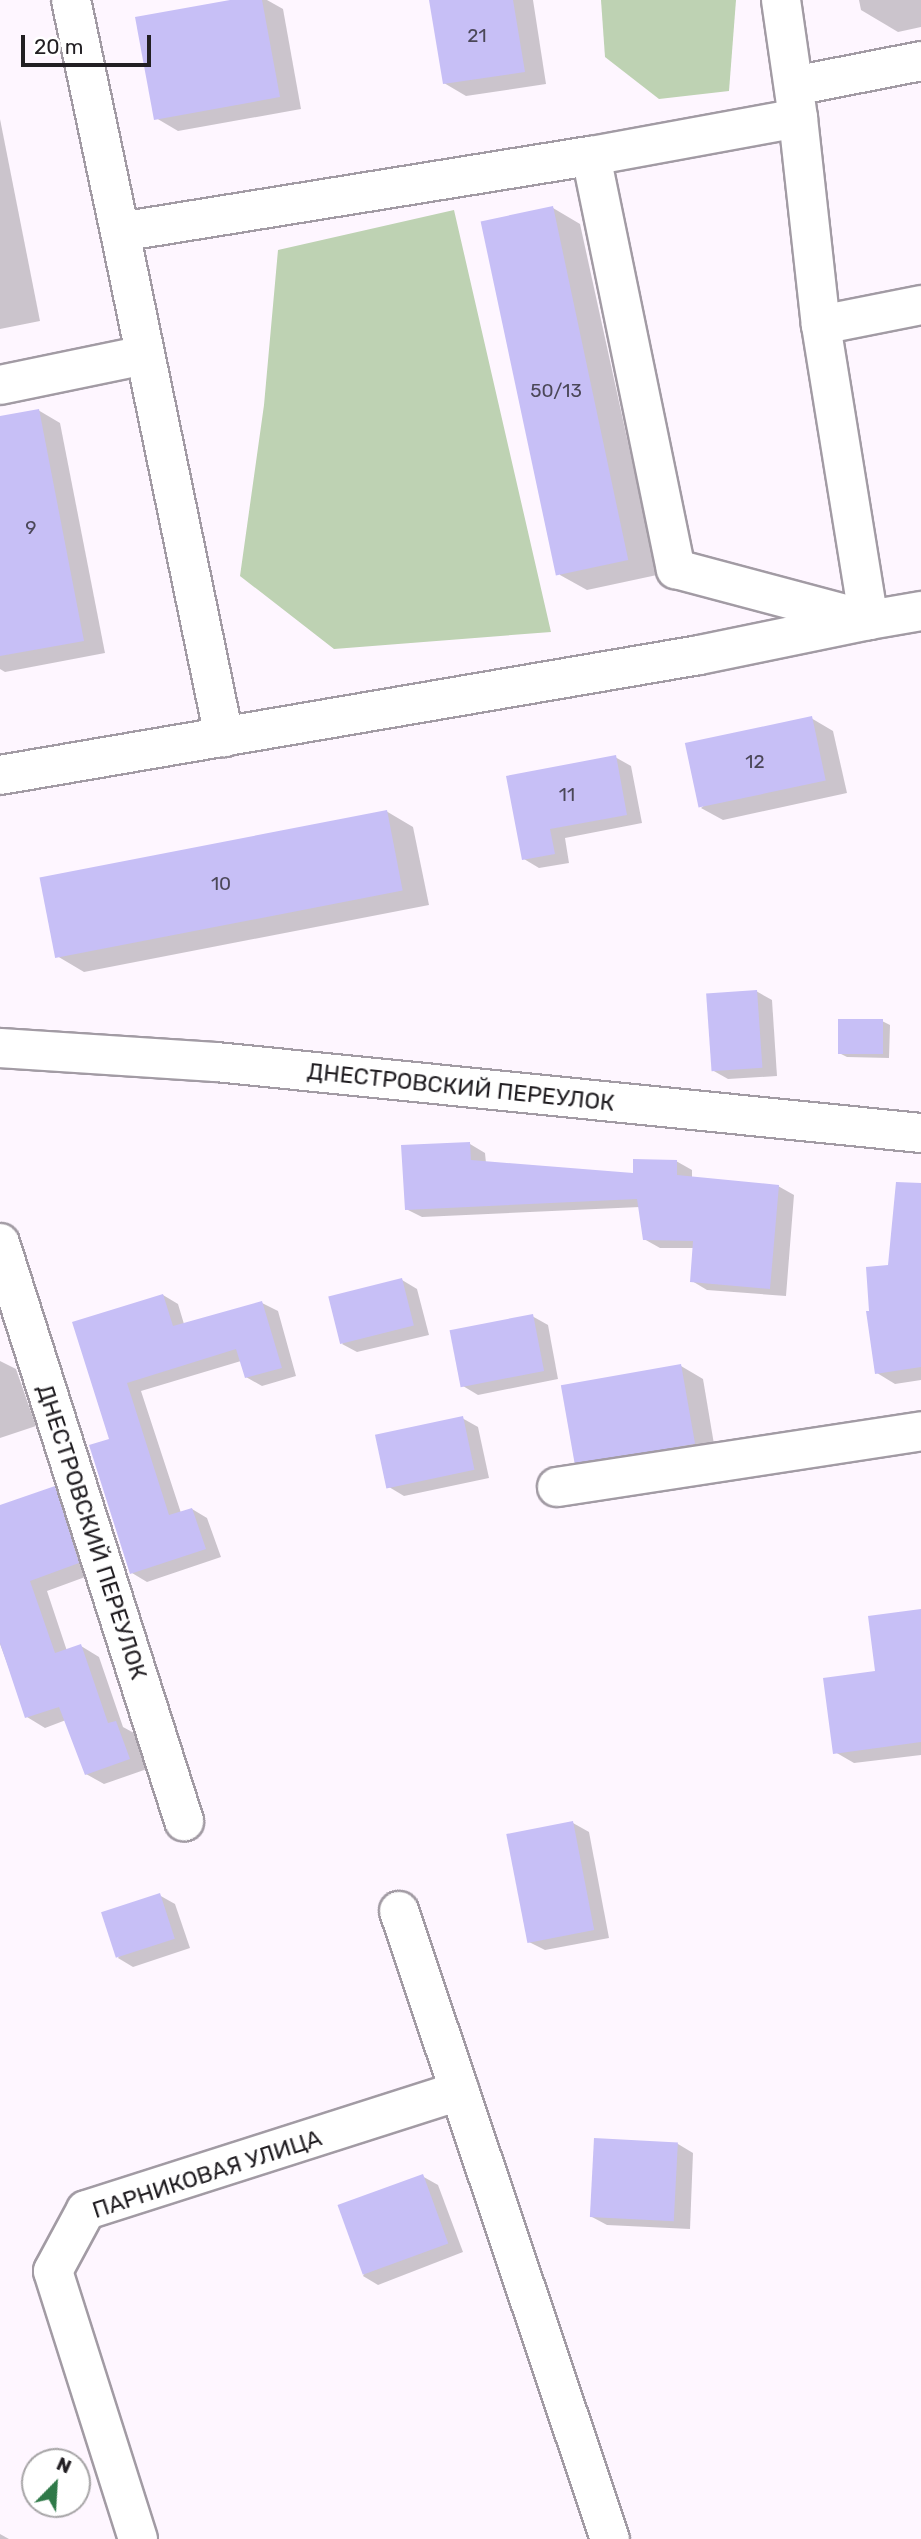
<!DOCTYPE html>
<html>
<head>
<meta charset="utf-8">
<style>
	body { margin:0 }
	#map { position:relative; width:921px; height:2539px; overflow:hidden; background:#fef6ff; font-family:Rubik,sans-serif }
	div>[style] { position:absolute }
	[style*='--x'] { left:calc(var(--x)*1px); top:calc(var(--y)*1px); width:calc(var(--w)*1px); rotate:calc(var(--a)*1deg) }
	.green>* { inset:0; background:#bed2b3 }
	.shadow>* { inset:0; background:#0003 }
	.building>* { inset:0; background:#c7bff6; transform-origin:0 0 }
	.roads { filter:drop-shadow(2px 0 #a29ba4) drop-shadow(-2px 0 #a29ba4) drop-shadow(0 2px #a29ba4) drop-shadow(0 -2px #a29ba4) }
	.minor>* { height:38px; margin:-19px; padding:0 19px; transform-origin:19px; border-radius:19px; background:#fff }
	span { translate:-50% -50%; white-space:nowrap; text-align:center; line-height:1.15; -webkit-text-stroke:6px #fff; paint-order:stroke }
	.number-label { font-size:19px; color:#4b4758 }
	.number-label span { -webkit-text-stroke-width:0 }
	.street-label { font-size:23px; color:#221f23 }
	.north { position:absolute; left:21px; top:2448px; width:70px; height:70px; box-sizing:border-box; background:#fff; border:2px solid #a7a5a7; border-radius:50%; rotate:24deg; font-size:19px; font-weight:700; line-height:28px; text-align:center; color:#221f23 }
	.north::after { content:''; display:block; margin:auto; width:24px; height:32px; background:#2f7948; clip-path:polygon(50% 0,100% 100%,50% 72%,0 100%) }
	.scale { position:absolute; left:21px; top:35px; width:130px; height:32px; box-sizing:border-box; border:4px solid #221f23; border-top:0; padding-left:9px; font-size:21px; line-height:24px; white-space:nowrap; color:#221f23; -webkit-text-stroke:5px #fff; paint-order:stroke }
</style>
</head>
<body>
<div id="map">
	<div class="green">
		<div style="clip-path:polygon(601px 0,736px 0,729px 91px,659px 99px,605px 57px)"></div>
		<div style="clip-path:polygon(454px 210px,551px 632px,334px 649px,240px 576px,264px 405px,278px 250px)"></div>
	</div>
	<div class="shadow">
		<div style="clip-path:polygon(240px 0,267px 0,283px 9px,301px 109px,178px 131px,156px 118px)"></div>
		<div style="clip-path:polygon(431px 0,533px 0,546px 84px,466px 96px,444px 83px)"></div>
		<div style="clip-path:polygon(859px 0,921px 0,921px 27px,898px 32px,861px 10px)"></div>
		<div style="clip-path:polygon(0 119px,40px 321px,0 329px)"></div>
		<div style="clip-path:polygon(553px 208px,580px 224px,657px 575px,587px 590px,560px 575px)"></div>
		<div style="clip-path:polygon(38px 410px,60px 423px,105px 653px,5px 672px,0 669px,0 418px)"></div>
		<div style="clip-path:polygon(811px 718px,833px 731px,847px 793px,723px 820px,701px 808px)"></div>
		<div style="clip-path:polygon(615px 757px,631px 766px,642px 823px,565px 838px,569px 863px,539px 868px,524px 859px,508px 777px)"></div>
		<div style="clip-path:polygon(386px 811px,413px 827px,429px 905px,84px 972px,57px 956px)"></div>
		<div style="clip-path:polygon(756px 991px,772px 1000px,777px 1076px,728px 1079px,712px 1070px)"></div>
		<div style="clip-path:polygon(882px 1021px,890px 1025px,889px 1058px,847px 1057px,839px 1053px)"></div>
		<div style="clip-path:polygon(470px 1144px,485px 1153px,486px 1163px,634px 1175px,676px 1161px,692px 1170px,692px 1178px,778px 1186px,794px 1195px,786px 1296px,707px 1290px,692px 1281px,695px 1248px,660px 1248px,644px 1239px,640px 1207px,422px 1217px,406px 1209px)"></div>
		<div style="clip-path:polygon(921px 1193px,921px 1380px,895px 1384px,877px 1373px,871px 1312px)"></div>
		<div style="clip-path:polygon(402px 1280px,417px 1289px,429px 1335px,357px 1352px,342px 1344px)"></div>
		<div style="clip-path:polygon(163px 1295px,178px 1304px,184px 1324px,262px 1303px,278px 1311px,296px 1376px,262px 1386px,246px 1377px,241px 1361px,141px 1391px,181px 1513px,192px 1509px,207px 1518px,221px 1557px,147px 1582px,132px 1573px,111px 1440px,74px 1323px)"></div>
		<div style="clip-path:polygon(532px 1316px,548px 1325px,558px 1379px,478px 1395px,463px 1386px)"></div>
		<div style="clip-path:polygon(0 1361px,16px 1369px,36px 1426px,0 1438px)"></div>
		<div style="clip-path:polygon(681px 1366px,703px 1379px,716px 1456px,598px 1474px,576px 1461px)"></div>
		<div style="clip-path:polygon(462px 1418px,478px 1427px,489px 1478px,404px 1496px,389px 1487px)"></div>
		<div style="clip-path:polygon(54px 1488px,72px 1499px,96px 1573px,47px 1591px,67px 1651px,81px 1646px,99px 1657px,123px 1727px,134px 1733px,147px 1769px,104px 1784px,86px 1774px,66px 1720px,45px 1728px,27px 1717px,0 1644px,0 1507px)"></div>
		<div style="clip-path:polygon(921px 1611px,921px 1755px,854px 1763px,835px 1752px,877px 1673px)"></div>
		<div style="clip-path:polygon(573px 1823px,589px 1832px,609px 1938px,545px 1950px,529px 1942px)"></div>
		<div style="clip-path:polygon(159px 1895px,175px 1904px,190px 1948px,133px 1967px,118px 1958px)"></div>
		<div style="clip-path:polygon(595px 2139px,678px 2144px,693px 2153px,690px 2229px,607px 2225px,592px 2217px)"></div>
		<div style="clip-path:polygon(422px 2176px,438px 2185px,463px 2252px,378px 2285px,363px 2276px)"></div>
		<div style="clip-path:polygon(0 2534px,9px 2539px,0 2539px)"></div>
	</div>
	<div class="building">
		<div style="clip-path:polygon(230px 0,262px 0,280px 97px,154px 120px,135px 17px)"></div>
		<div style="clip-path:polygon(429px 0,513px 0,525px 72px,443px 84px)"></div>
		<div style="left:553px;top:206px;width:362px;height:74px;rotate:78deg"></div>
		<div style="clip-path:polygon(39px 409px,84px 641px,0 656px,0 416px)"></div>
		<div style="left:812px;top:716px;width:66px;height:130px;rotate:78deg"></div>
		<div style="clip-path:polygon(616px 755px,627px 815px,550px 829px,555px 854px,522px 860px,506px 776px)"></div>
		<div style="left:387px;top:810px;width:82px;height:354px;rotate:79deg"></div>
		<div style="left:757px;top:990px;width:78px;height:51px;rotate:86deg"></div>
		<div style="left:838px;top:1019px;width:45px;height:35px"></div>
		<div style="clip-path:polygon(470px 1142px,471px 1160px,633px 1173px,633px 1159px,677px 1160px,677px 1175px,779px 1185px,770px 1289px,690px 1282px,693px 1241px,643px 1240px,637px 1199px,405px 1210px,401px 1145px)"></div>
		<div style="clip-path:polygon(896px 1182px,921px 1183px,921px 1367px,875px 1374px,866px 1311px,869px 1311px,866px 1267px,888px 1265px)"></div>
		<div style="left:402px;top:1278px;width:49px;height:76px;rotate:76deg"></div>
		<div style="clip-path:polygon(163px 1294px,173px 1326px,262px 1301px,282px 1368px,245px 1378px,236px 1349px,127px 1383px,169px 1515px,192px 1508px,206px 1549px,130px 1574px,89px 1445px,109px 1439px,72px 1322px)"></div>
		<div style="left:533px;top:1314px;width:58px;height:85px;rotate:79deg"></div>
		<div style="left:681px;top:1364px;width:81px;height:122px;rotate:80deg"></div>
		<div style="left:463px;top:1416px;width:55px;height:90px;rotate:78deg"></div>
		<div style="clip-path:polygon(55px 1486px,79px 1563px,30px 1581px,55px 1653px,81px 1644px,108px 1723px,116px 1721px,130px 1759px,85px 1775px,59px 1707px,25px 1718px,0 1643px,0 1505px)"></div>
		<div style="clip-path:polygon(921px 1609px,921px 1742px,833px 1754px,823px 1678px,875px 1671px,868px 1616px)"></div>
		<div style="left:573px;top:1821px;width:111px;height:68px;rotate:79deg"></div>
		<div style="left:160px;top:1893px;width:48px;height:62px;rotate:72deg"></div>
		<div style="left:594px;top:2138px;width:84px;height:79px;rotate:3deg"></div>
		<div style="left:423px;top:2174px;width:74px;height:91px;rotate:70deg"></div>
	</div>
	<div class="roads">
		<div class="minor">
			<div style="--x:71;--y:0;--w:237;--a:78.1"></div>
			<div style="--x:120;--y:232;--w:477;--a:-9.2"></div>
			<div style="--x:781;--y:0;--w:119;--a:81.8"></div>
			<div style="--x:798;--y:118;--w:208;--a:83.7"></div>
			<div style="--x:821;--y:325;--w:299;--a:80.8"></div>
			<div style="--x:869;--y:620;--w:53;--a:-9.8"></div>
			<div style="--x:794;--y:86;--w:129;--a:-11.1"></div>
			<div style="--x:798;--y:118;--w:210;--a:169.6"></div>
			<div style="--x:591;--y:156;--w:422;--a:78.4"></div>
			<div style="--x:676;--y:569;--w:190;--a:14.9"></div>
			<div style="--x:120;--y:232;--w:516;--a:78.36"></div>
			<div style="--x:821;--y:325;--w:102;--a:-11.3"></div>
			<div style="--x:0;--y:385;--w:148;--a:-11.7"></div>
			<div style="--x:0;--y:775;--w:709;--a:-9.74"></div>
			<div style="--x:699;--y:655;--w:174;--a:-11.6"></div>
			<div style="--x:0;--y:1048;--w:216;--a:3.7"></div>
			<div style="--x:216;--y:1062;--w:709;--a:5.75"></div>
			<div style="--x:0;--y:1243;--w:607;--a:72.34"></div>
			<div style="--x:557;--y:1487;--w:368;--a:-8.7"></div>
			<div style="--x:399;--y:1911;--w:662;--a:71.43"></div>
			<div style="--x:138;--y:2539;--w:281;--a:-107.6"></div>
			<div style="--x:53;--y:2271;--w:69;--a:-61.6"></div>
			<div style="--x:86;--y:2210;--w:392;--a:-17.7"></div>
		</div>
	</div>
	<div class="number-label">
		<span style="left:477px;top:36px">21</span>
		<span style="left:556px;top:391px">50/13</span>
		<span style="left:31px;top:528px">9</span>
		<span style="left:755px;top:762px">12</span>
		<span style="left:567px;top:795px">11</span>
		<span style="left:221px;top:884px">10</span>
	</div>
	<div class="street-label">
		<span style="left:461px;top:1087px;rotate:6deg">ДНЕСТРОВСКИЙ ПЕРЕУЛОК</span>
		<span style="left:92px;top:1532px;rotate:72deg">ДНЕСТРОВСКИЙ ПЕРЕУЛОК</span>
		<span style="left:207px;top:2174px;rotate:-18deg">ПАРНИКОВАЯ УЛИЦА</span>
	</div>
	<div class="north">N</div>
	<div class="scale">20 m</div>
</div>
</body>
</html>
